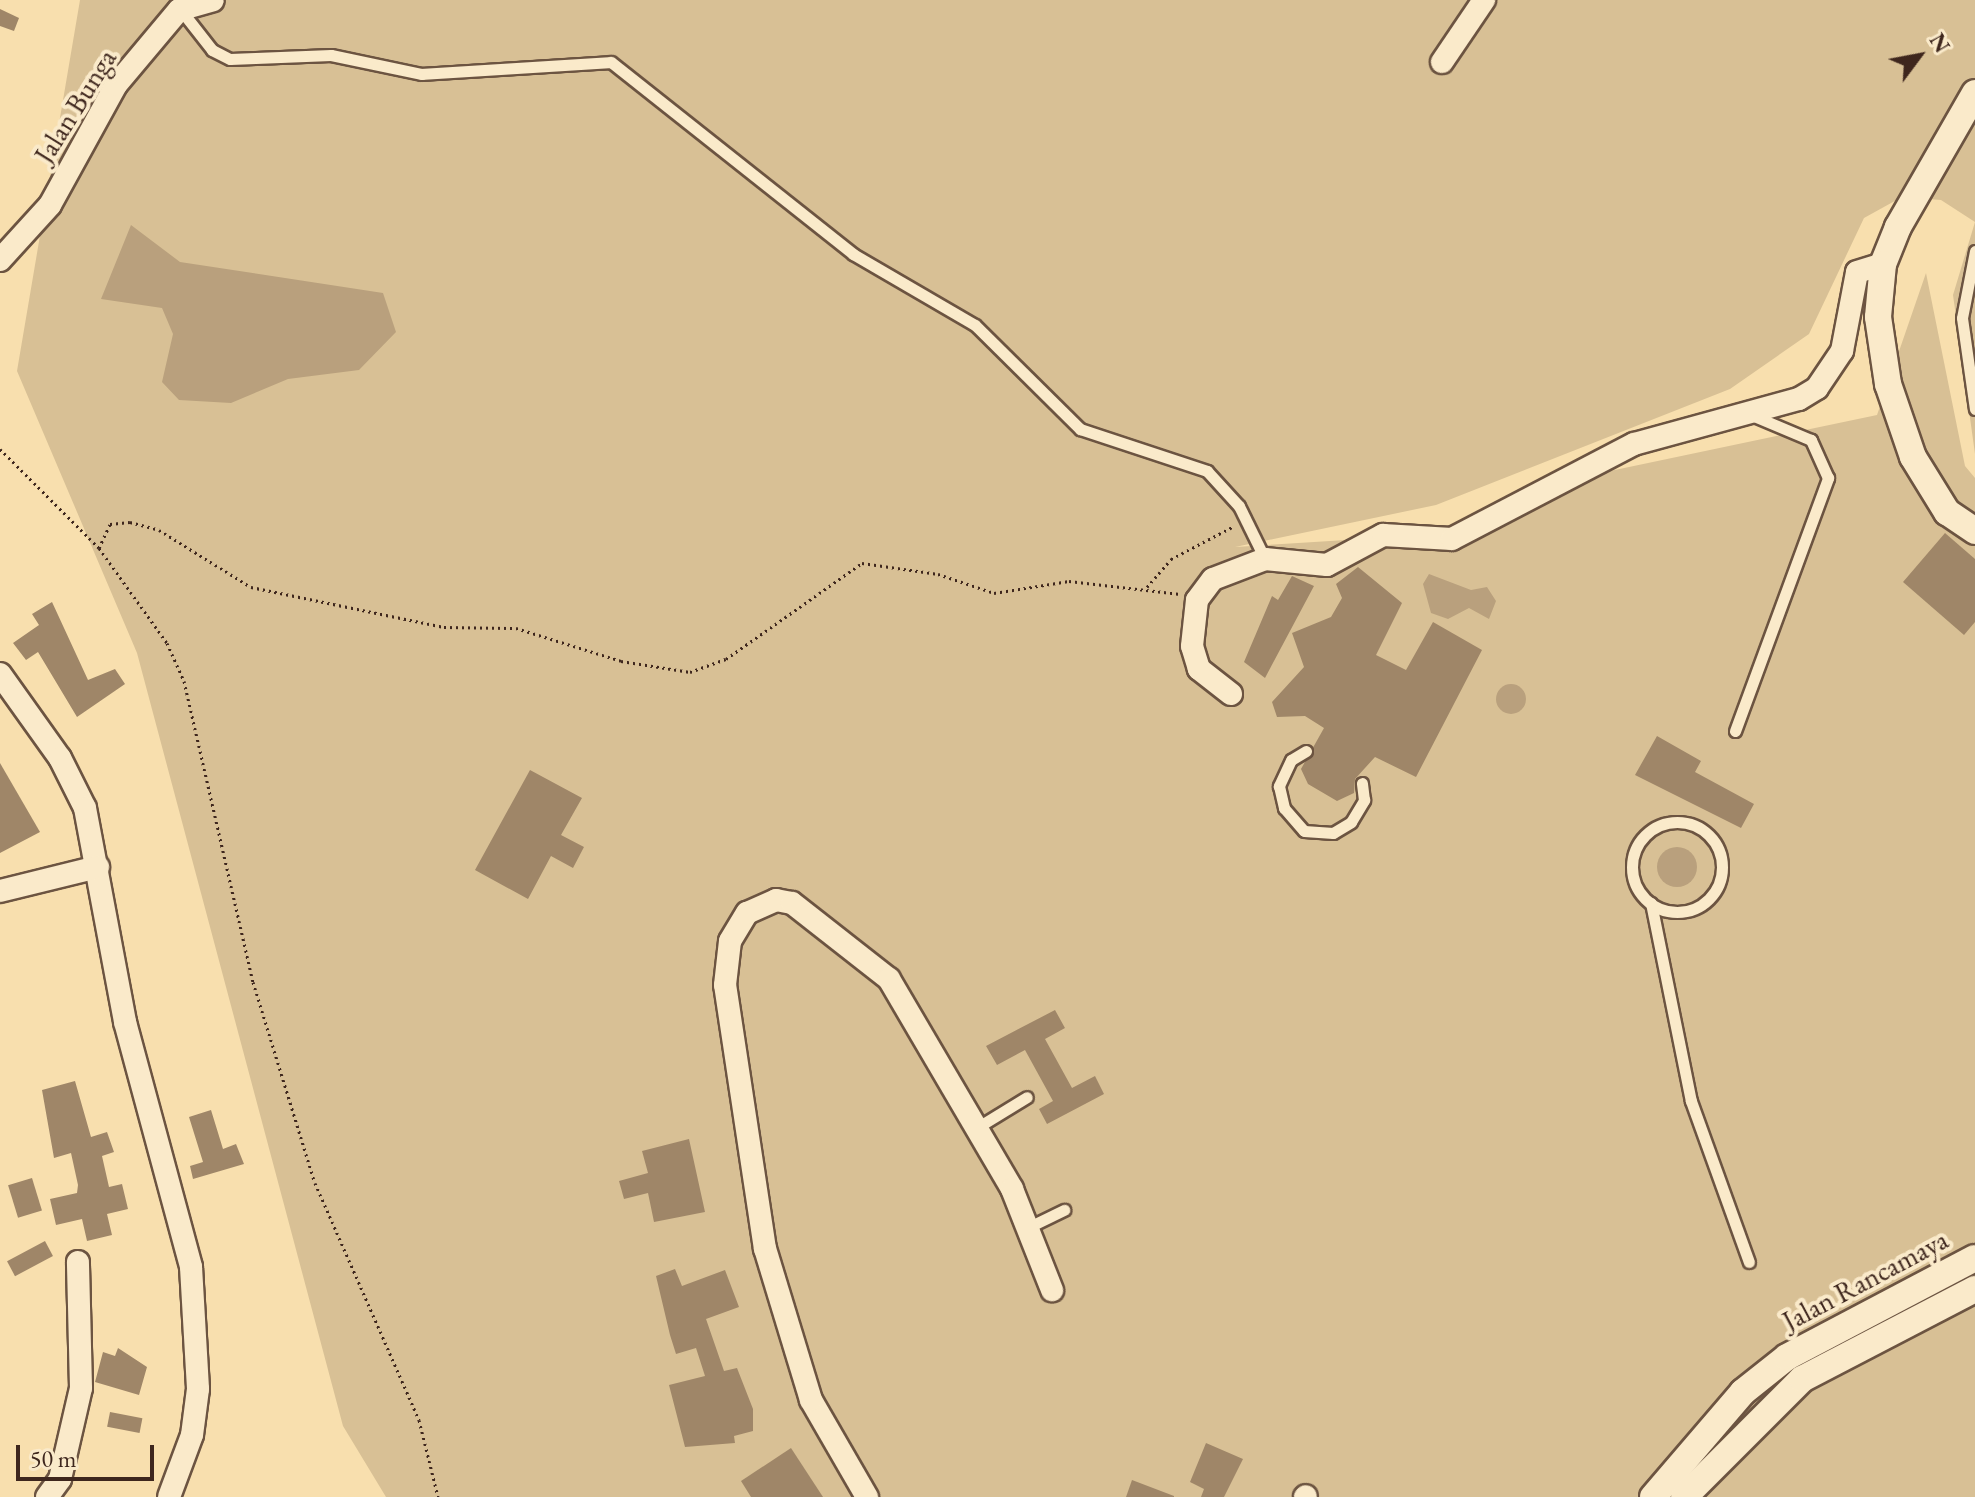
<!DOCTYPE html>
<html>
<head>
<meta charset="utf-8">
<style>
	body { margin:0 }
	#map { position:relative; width:1975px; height:1497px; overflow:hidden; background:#f8dfae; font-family:"EB Garamond",serif }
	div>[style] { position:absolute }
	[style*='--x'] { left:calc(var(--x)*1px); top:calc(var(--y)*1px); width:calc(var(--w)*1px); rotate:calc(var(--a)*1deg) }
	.green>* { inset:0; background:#d8c095 }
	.water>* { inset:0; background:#b9a07d }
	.round { border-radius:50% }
	.building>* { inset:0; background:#9f8668; transform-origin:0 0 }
	.path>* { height:3px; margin-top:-1.5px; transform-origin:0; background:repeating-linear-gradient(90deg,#3e261d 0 2px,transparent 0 6px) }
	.roads { filter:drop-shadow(2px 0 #6c5441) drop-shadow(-2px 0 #6c5441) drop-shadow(0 2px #6c5441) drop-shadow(0 -2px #6c5441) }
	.service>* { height:11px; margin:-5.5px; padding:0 5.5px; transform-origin:5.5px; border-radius:5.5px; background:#faeaca }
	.service>.ring { margin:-5.5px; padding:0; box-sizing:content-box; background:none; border:11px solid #faeaca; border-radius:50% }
	.minor>* { height:22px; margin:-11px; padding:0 11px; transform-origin:11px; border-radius:11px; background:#faeaca }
	.tertiary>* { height:26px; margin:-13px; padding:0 13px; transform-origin:13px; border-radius:13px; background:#faeaca }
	span { translate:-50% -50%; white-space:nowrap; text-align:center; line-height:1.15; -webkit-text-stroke:8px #faeaca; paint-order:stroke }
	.street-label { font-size:28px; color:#3e261d }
	.north { position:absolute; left:1879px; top:16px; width:80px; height:80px; -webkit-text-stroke:6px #faeaca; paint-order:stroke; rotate:58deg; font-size:22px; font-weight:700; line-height:32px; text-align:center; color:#3e261d }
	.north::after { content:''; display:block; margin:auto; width:28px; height:36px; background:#3e261d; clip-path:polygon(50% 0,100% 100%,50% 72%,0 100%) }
	.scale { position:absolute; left:16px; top:1445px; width:138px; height:36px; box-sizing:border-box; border:4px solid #3e261d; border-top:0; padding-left:10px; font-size:24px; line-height:28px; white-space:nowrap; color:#3e261d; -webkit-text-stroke:6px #faeaca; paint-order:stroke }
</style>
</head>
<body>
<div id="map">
	<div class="green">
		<div style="clip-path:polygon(80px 0,1975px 0,1975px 454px,1953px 295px,1975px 222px,1941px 200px,1902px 197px,1864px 218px,1809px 334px,1730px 389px,1436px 505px,1235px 547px,1490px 531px,1610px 471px,1877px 415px,1926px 273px,1965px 466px,1975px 478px,1975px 1497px,386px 1497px,343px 1426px,137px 653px,17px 371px)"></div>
	</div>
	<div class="water">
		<div style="clip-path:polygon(131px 225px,180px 262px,383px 293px,396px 332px,359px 370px,288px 379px,231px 403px,179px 400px,162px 382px,173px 334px,162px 308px,101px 299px)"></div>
		<div style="clip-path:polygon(1429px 574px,1471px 590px,1487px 587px,1496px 601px,1489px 619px,1469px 608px,1448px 619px,1431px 613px,1423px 584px)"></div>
		<div class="round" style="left:1496px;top:684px;width:30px;height:30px"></div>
		<div class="round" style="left:1657px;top:847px;width:40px;height:40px"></div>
	</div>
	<div class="building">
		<div style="clip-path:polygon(0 9px,19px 18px,14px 31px,0 26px)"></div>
		<div style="clip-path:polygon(1945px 533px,1975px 559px,1975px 622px,1964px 635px,1903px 582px)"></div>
		<div style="clip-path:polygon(1358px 567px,1402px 603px,1376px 655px,1406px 670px,1433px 622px,1482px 650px,1416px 777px,1375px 757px,1355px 779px,1354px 793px,1337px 801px,1308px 784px,1301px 769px,1324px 728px,1305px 716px,1277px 717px,1272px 702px,1304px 667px,1292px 633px,1331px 617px,1342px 598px,1336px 584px)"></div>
		<div style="clip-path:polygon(1292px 576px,1314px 586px,1265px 678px,1244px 662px,1272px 596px,1278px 600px)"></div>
		<div style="clip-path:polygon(52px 602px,88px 680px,115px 669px,125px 684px,77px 717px,38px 652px,26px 660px,13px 643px,39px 625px,32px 614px)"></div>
		<div style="clip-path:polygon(1657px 736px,1701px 761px,1695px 772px,1754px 804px,1741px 828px,1635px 775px)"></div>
		<div style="clip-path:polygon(0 763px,40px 832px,0 853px)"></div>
		<div style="clip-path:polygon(530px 770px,582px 798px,561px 835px,584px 847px,573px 868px,551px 856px,528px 899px,475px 870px)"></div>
		<div style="clip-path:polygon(1055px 1010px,1065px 1028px,1045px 1039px,1072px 1088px,1095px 1076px,1104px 1094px,1047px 1124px,1039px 1109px,1053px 1101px,1025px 1050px,997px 1065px,986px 1046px)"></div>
		<div style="clip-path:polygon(75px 1081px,91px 1137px,107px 1132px,114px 1152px,102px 1156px,109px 1187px,122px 1184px,128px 1209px,107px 1214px,112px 1235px,87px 1241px,82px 1219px,56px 1225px,50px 1199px,77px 1193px,78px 1185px,71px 1153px,54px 1158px,42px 1090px)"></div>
		<div style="clip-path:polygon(211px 1110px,223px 1149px,236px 1144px,244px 1164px,193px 1179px,190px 1166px,203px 1162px,189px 1117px)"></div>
		<div style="clip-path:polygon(689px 1139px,705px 1212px,654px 1222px,648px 1193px,624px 1199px,619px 1181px,648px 1173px,642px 1151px)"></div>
		<div style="left:32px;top:1178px;width:34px;height:25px;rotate:73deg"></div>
		<div style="left:45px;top:1241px;width:17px;height:43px;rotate:62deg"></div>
		<div style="clip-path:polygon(675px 1269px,682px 1286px,725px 1270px,739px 1307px,706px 1319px,724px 1371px,737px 1368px,753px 1409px,753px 1431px,734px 1436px,735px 1443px,685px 1447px,669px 1385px,705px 1376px,696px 1348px,676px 1354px,670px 1335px,656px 1276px)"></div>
		<div style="clip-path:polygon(118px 1348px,147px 1367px,139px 1395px,95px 1382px,103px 1352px,115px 1356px)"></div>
		<div style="left:110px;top:1412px;width:33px;height:15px;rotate:11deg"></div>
		<div style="clip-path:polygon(1206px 1443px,1243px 1459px,1224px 1497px,1201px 1497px,1204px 1489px,1190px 1482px)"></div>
		<div style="clip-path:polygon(791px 1448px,823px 1497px,751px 1497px,741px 1481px)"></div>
		<div style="clip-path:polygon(1132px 1480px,1174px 1496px,1174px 1497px,1126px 1497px)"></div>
	</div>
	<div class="path">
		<div style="--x:0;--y:449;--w:140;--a:45"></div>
		<div style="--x:99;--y:548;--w:117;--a:54.4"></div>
		<div style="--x:167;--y:643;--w:42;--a:65.9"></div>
		<div style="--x:184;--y:681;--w:309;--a:77.1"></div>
		<div style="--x:253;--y:982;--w:210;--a:72.9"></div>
		<div style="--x:315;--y:1183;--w:259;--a:66.3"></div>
		<div style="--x:419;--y:1420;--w:79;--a:76.1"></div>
		<div style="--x:99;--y:548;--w:26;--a:-65"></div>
		<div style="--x:110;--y:524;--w:20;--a:-6"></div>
		<div style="--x:130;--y:522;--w:30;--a:15"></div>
		<div style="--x:159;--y:530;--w:108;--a:31.8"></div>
		<div style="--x:251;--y:587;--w:197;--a:11.7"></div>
		<div style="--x:444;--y:627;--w:72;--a:0.8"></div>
		<div style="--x:516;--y:628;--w:110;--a:17.4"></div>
		<div style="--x:621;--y:661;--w:70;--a:9.1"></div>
		<div style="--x:690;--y:672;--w:38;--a:-20"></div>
		<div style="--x:726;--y:659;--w:166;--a:-35.2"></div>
		<div style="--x:862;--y:563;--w:77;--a:8.2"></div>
		<div style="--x:938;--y:574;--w:59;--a:18.7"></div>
		<div style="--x:994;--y:593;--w:76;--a:-9.1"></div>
		<div style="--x:1069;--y:581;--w:112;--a:6.7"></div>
		<div style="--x:1147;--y:587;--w:37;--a:-49"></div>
		<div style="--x:1171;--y:559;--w:71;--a:-27.6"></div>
	</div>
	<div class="roads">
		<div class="service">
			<div style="--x:180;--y:9;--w:52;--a:52"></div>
			<div style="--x:212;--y:50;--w:20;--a:27"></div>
			<div style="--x:230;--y:59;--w:101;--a:-2.3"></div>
			<div style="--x:331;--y:55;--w:93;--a:11.8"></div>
			<div style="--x:422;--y:74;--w:189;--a:-3.6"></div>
			<div style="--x:611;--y:62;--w:309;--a:38.4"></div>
			<div style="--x:853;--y:254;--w:141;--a:30.2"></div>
			<div style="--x:975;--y:325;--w:148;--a:44.7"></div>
			<div style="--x:1080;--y:429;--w:134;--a:18.3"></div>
			<div style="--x:1207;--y:471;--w:47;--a:47.6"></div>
			<div style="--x:1239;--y:506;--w:59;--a:63.9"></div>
			<div style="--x:1975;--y:251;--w:68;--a:101"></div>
			<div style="--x:1962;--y:318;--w:92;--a:81.9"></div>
			<div style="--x:1735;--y:731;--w:270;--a:-69.8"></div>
			<div style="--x:1828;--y:478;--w:42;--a:-114.1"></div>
			<div style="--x:1811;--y:440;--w:62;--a:-157.2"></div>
			<div style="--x:1306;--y:751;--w:17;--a:149"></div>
			<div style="--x:1291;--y:760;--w:29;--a:115"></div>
			<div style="--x:1279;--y:786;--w:23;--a:77"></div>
			<div style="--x:1284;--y:808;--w:30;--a:49"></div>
			<div style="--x:1304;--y:831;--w:29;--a:4"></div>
			<div style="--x:1333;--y:833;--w:21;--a:-31"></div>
			<div style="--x:1351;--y:822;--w:26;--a:-59"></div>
			<div style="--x:1364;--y:800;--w:17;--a:-97"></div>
			<div class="ring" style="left:1632px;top:822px;width:79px;height:79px"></div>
			<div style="--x:1651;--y:903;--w:202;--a:78.6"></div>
			<div style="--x:1691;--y:1101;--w:171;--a:70.2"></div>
			<div style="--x:978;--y:1127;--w:57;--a:-31.5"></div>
			<div style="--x:1031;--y:1226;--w:37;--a:-26"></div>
		</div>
		<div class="minor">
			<div style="--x:1442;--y:62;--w:75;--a:-55.9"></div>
			<div style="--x:0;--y:260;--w:74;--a:-47.7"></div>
			<div style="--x:50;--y:205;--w:137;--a:-61.2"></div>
			<div style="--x:116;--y:85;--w:98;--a:-50"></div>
			<div style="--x:179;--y:10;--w:35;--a:-16"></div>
			<div style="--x:0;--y:674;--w:103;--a:54.5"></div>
			<div style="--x:60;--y:758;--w:56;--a:63.4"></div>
			<div style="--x:85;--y:808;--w:218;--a:79.4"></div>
			<div style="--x:125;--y:1022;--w:254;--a:74.9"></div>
			<div style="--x:191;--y:1267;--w:122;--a:86.7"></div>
			<div style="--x:198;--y:1389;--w:46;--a:97.4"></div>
			<div style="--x:192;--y:1435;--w:66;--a:110.4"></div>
			<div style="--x:1231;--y:694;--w:41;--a:-142"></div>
			<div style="--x:1199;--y:669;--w:24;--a:-107"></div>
			<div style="--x:1192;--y:646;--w:46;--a:-83.8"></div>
			<div style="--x:1197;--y:600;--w:26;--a:-53"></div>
			<div style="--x:1213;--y:579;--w:56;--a:-21"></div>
			<div style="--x:1265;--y:559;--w:62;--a:5.5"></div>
			<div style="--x:1327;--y:565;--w:64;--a:-28.2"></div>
			<div style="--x:1383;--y:535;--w:69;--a:3.3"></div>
			<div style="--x:1452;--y:539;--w:205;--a:-27.6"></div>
			<div style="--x:1634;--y:444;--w:171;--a:-15.3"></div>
			<div style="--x:1799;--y:399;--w:21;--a:-31"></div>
			<div style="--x:1817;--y:388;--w:45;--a:-56"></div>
			<div style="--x:1842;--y:351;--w:80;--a:-79.2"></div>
			<div style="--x:1857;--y:272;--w:27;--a:-17"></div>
			<div style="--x:0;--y:891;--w:101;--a:-13.8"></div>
			<div style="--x:47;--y:1497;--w:22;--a:-54"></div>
			<div style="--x:60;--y:1479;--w:93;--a:-77"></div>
			<div style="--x:81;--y:1388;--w:126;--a:-91.4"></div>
			<div style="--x:867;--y:1497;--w:112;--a:-120"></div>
			<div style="--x:811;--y:1400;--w:158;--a:-106.9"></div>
			<div style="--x:765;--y:1249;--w:267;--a:-98.6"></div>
			<div style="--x:725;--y:985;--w:44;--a:-83.5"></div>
			<div style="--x:730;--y:941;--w:33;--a:-59"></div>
			<div style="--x:747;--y:913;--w:32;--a:-24"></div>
			<div style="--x:776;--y:900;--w:16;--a:11"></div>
			<div style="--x:792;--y:903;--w:123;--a:38.1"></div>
			<div style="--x:889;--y:979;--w:243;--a:59.6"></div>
			<div style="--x:1012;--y:1189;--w:109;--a:68.4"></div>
			<div style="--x:1305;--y:1497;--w:1;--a:-45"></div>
		</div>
		<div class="tertiary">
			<div style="--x:1975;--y:93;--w:155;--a:119.9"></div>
			<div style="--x:1898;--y:227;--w:40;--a:112"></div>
			<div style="--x:1883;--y:264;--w:53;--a:95.4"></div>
			<div style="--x:1878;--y:317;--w:68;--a:81.5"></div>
			<div style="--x:1888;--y:384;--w:77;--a:71.1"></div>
			<div style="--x:1913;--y:457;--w:65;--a:58.3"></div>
			<div style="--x:1947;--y:512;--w:34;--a:34"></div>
			<div style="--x:1653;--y:1497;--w:138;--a:-49.4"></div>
			<div style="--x:1743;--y:1392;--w:56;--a:-38.5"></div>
			<div style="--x:1787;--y:1357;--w:212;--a:-27.8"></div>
			<div style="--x:1684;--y:1497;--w:167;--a:-45"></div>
			<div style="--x:1802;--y:1379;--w:195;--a:-27.5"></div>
		</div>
	</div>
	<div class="street-label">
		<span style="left:75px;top:106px;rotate:-58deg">Jalan Bunga</span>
		<span style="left:1865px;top:1280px;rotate:-28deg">Jalan Rancamaya</span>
	</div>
	<div class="north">N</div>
	<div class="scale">50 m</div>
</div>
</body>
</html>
